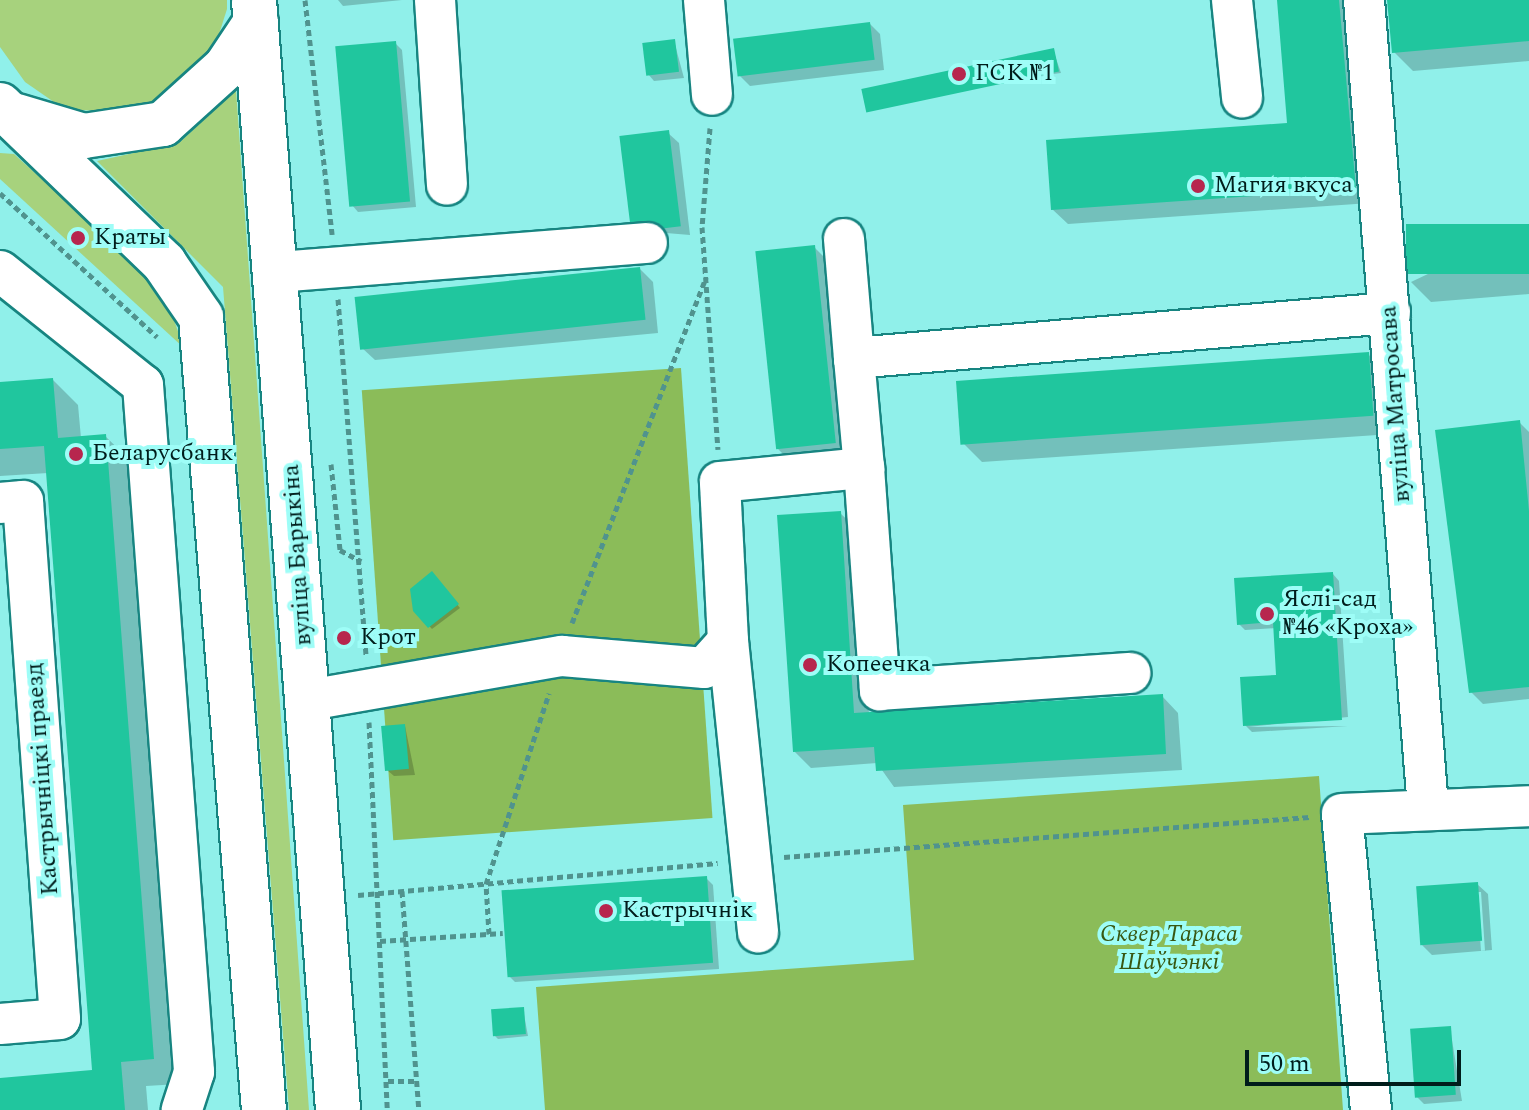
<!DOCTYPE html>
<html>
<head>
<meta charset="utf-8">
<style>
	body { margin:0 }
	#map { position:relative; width:1529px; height:1110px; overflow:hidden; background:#90f0ea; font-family:Spectral,serif }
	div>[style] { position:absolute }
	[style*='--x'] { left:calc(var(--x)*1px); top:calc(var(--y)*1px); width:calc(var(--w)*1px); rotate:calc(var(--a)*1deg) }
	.green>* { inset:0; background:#a7d27d }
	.forest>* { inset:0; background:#8bbc59; transform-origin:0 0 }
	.shadow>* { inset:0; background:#0003 }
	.building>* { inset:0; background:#20c69e; transform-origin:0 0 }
	.path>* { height:5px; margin-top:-2.5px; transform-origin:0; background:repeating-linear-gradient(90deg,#50938e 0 6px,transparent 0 10px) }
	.roads { filter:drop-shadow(2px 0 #178581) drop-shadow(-2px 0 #178581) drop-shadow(0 2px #178581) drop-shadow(0 -2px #178581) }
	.minor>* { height:40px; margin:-20px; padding:0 20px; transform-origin:20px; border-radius:20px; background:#fff }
	.major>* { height:44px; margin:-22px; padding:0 22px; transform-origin:22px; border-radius:22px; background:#fff }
	.dots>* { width:22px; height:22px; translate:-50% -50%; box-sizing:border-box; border:4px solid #9efdf7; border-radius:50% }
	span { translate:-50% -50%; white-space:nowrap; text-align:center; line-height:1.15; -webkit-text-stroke:8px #9efdf7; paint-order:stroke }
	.poi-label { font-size:24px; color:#001d1b }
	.left { translate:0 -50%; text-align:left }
	.street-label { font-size:24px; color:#001d1b }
	.park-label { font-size:24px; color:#385711; font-style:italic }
	.scale { position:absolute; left:1245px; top:1050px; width:216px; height:36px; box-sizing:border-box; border:4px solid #001d1b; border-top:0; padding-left:10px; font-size:24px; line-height:28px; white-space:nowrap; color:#001d1b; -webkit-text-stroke:6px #9efdf7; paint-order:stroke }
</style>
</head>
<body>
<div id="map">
	<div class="green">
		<div style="clip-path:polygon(0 0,227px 0,227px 9px,214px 50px,181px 85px,142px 109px,98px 111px,64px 109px,25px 82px,0 47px)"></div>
		<div style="clip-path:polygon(236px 90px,309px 1110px,289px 1110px,223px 287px,97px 161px,179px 143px)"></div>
		<div style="clip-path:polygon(0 153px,14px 154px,141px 268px,165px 295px,184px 348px,0 179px)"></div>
	</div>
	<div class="forest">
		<div style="left:681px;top:368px;width:451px;height:320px;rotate:86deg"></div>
		<div style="clip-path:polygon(1319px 776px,1343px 1110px,545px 1110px,536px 987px,914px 960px,903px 805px)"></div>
	</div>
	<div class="shadow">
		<div style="clip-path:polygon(338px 0,402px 0,343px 6px)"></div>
		<div style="clip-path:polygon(1279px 0,1352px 0,1370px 203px,1068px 224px,1052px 209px,1290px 125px)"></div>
		<div style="clip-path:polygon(1420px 0,1529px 0,1529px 61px,1413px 71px,1394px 52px)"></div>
		<div style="clip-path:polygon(870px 24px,880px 34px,884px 70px,750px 86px,739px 75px)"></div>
		<div style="clip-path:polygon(674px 41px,684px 78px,654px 81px,648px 74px)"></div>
		<div style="clip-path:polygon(395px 43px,402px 50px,416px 207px,358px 212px,352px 205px)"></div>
		<div style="clip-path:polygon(1053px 50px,1061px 73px,865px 99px)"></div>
		<div style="clip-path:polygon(668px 133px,679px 143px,690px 235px,642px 231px,632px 220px)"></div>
		<div style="clip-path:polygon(1529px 226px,1529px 294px,1431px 302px,1411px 282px)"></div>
		<div style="clip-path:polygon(814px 247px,828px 261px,847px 456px,790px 461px,776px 447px)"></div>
		<div style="clip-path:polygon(640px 269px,653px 282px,658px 333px,375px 360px,361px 347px)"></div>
		<div style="clip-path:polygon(1368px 354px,1387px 374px,1392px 434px,982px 462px,963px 443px)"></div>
		<div style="clip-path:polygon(53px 380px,78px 405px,81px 438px,105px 436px,131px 461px,179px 1084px,146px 1086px,148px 1110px,0 1110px,0 1080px,94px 1072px,48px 473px,0 476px,0 384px)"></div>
		<div style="clip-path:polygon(1519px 422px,1529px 432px,1529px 699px,1483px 704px,1471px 692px)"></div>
		<div style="clip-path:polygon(840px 513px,857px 529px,869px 714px,1162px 696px,1178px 713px,1182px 770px,894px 787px,877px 763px,811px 768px,794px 751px)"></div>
		<div style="clip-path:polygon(432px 573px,460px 608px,432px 629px,414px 610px)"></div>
		<div style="clip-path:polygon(1333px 574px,1339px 581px,1348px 717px,1248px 727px,1348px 726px,1252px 732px,1245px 725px,1279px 677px,1276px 628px,1245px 630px,1239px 624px)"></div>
		<div style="clip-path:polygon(405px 726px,415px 775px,394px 776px,387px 770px)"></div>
		<div style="clip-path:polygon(706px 878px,713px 885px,719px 969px,515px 982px,508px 975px)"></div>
		<div style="clip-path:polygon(evenodd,1477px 884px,1488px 894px,1492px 950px,1432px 955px,1422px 945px,1477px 884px,1477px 892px,1481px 892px,1485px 951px,1481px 951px,1477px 892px)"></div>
		<div style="clip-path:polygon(523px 1009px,528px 1036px,498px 1039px,495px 1036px)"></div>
		<div style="clip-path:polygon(1450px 1028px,1462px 1101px,1424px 1104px,1417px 1097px)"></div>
	</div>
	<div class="building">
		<div style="clip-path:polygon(1277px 0,1339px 0,1356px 189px,1051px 210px,1046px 140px,1287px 123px)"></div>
		<div style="clip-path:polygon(1387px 0,1529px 0,1529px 41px,1392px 53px)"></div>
		<div style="left:870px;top:22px;width:38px;height:138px;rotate:83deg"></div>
		<div style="left:675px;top:39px;width:33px;height:33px;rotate:83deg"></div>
		<div style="left:396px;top:41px;width:161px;height:61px;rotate:85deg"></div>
		<div style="left:1054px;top:48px;width:24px;height:197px;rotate:78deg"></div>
		<div style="left:669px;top:130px;width:97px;height:50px;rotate:83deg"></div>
		<div style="left:1529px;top:224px;width:50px;height:123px;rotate:90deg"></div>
		<div style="left:815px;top:245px;width:199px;height:60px;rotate:84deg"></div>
		<div style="left:640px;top:267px;width:53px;height:287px;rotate:84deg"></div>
		<div style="left:1369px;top:352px;width:64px;height:414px;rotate:86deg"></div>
		<div style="clip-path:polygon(53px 378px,58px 438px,106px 434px,154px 1059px,121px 1062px,125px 1110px,0 1110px,0 1078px,92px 1070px,44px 446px,0 449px,0 382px)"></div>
		<div style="clip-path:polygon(1520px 420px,1529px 511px,1529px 687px,1469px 693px,1435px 430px)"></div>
		<div style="clip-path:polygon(841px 511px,854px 713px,1163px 694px,1166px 754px,876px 771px,874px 747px,793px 752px,777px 515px)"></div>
		<div style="clip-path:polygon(432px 571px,459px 604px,428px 628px,413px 611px,410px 589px)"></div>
		<div style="clip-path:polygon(1333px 572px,1342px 720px,1243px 726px,1240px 677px,1276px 675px,1273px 622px,1237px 625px,1234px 578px)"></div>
		<div style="left:405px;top:724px;width:45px;height:24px;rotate:85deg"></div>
		<div style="left:707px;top:876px;width:87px;height:206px;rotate:86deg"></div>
		<div style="left:1478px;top:882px;width:59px;height:62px;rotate:86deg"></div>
		<div style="left:524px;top:1007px;width:27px;height:33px;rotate:86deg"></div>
		<div style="left:1451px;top:1026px;width:69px;height:41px;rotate:86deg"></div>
	</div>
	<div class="path">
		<div style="--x:305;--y:0;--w:236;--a:83.4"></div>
		<div style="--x:710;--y:128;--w:99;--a:94.6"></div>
		<div style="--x:702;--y:227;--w:223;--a:85.9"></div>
		<div style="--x:0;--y:193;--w:213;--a:42.5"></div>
		<div style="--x:338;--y:299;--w:358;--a:85.5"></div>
		<div style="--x:331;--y:464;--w:86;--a:84"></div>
		<div style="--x:340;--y:550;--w:24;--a:28"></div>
		<div style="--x:572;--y:623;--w:371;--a:-68.8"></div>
		<div style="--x:369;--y:722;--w:388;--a:87.3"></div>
		<div style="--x:784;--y:857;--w:527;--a:-4.36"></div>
		<div style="--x:402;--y:891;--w:220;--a:85.6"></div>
		<div style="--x:358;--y:895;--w:361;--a:-5.1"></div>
		<div style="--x:489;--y:934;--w:50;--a:-93.4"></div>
		<div style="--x:486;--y:884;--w:201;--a:-71.7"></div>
		<div style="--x:380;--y:941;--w:123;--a:-3.7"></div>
		<div style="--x:388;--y:1081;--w:29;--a:0"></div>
	</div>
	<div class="roads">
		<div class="minor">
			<div style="--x:435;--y:0;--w:185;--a:86.3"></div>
			<div style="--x:704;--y:0;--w:95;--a:85.2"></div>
			<div style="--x:1232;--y:0;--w:98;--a:84.1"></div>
			<div style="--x:1364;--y:0;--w:811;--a:85.47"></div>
			<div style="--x:844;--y:239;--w:119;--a:85.2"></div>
			<div style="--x:854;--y:358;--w:538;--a:-4.8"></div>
			<div style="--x:0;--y:271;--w:183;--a:38.6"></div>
			<div style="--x:143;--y:385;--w:689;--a:85.75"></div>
			<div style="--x:194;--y:1072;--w:40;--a:108"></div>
			<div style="--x:277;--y:272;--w:371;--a:-4.5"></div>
			<div style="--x:864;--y:468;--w:223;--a:85.9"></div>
			<div style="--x:880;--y:690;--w:251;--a:-3.9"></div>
			<div style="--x:0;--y:503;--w:23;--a:-5"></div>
			<div style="--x:23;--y:501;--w:519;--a:85.91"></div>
			<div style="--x:60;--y:1019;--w:60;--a:175.2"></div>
			<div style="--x:728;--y:641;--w:159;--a:-92.9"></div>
			<div style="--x:720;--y:482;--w:145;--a:-5.6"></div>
			<div style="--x:864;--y:468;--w:110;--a:-95.2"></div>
			<div style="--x:309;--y:700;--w:257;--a:-9.9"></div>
			<div style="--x:562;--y:656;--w:143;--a:4.8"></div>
			<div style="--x:704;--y:668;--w:36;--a:-48"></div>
			<div style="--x:728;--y:641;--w:293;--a:84.1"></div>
			<div style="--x:1371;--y:1110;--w:297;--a:-95.6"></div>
			<div style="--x:1342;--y:814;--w:187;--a:-2.4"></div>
		</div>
		<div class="major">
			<div style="--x:254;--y:0;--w:1113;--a:85.67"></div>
			<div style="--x:0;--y:105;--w:228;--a:43.9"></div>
			<div style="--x:164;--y:263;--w:65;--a:55.6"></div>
			<div style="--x:201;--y:317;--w:795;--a:85.46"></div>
			<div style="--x:17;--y:116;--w:70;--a:16.6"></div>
			<div style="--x:84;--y:136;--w:80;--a:-8.6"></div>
			<div style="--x:163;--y:124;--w:85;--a:-42.1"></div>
			<div style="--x:226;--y:67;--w:54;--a:-56.3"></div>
		</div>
	</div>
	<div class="dots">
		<div style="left:959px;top:74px;background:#b7264e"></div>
		<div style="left:1198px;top:186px;background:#b7264e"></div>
		<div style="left:78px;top:238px;background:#b7264e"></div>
		<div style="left:76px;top:454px;background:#b7264e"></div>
		<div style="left:1267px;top:614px;background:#b7264e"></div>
		<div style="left:344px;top:638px;background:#b7264e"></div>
		<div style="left:810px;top:665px;background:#b7264e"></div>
		<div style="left:606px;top:911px;background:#b7264e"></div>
	</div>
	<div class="poi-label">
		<span class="left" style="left:975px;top:74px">ГСК №1</span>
		<span class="left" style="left:1214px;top:186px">Магия вкуса</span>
		<span class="left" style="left:94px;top:238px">Краты</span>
		<span class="left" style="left:92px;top:454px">Беларусбанк</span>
		<span class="left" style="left:1283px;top:614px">Яслі-сад<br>№46 «Кроха»</span>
		<span class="left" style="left:360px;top:638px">Крот</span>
		<span class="left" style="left:826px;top:665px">Копеечка</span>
		<span class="left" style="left:622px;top:911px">Кастрычнік</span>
	</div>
	<div class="street-label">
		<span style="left:1396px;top:404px;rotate:-94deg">вуліца Матросава</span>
		<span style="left:298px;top:555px;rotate:-94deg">вуліца Барыкіна</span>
		<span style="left:43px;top:779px;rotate:-94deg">Кастрычніцкі праезд</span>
	</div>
	<div class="park-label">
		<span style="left:1169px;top:949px">Сквер Тараса<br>Шаўчэнкі</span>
	</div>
	<div class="scale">50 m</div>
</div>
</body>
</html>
